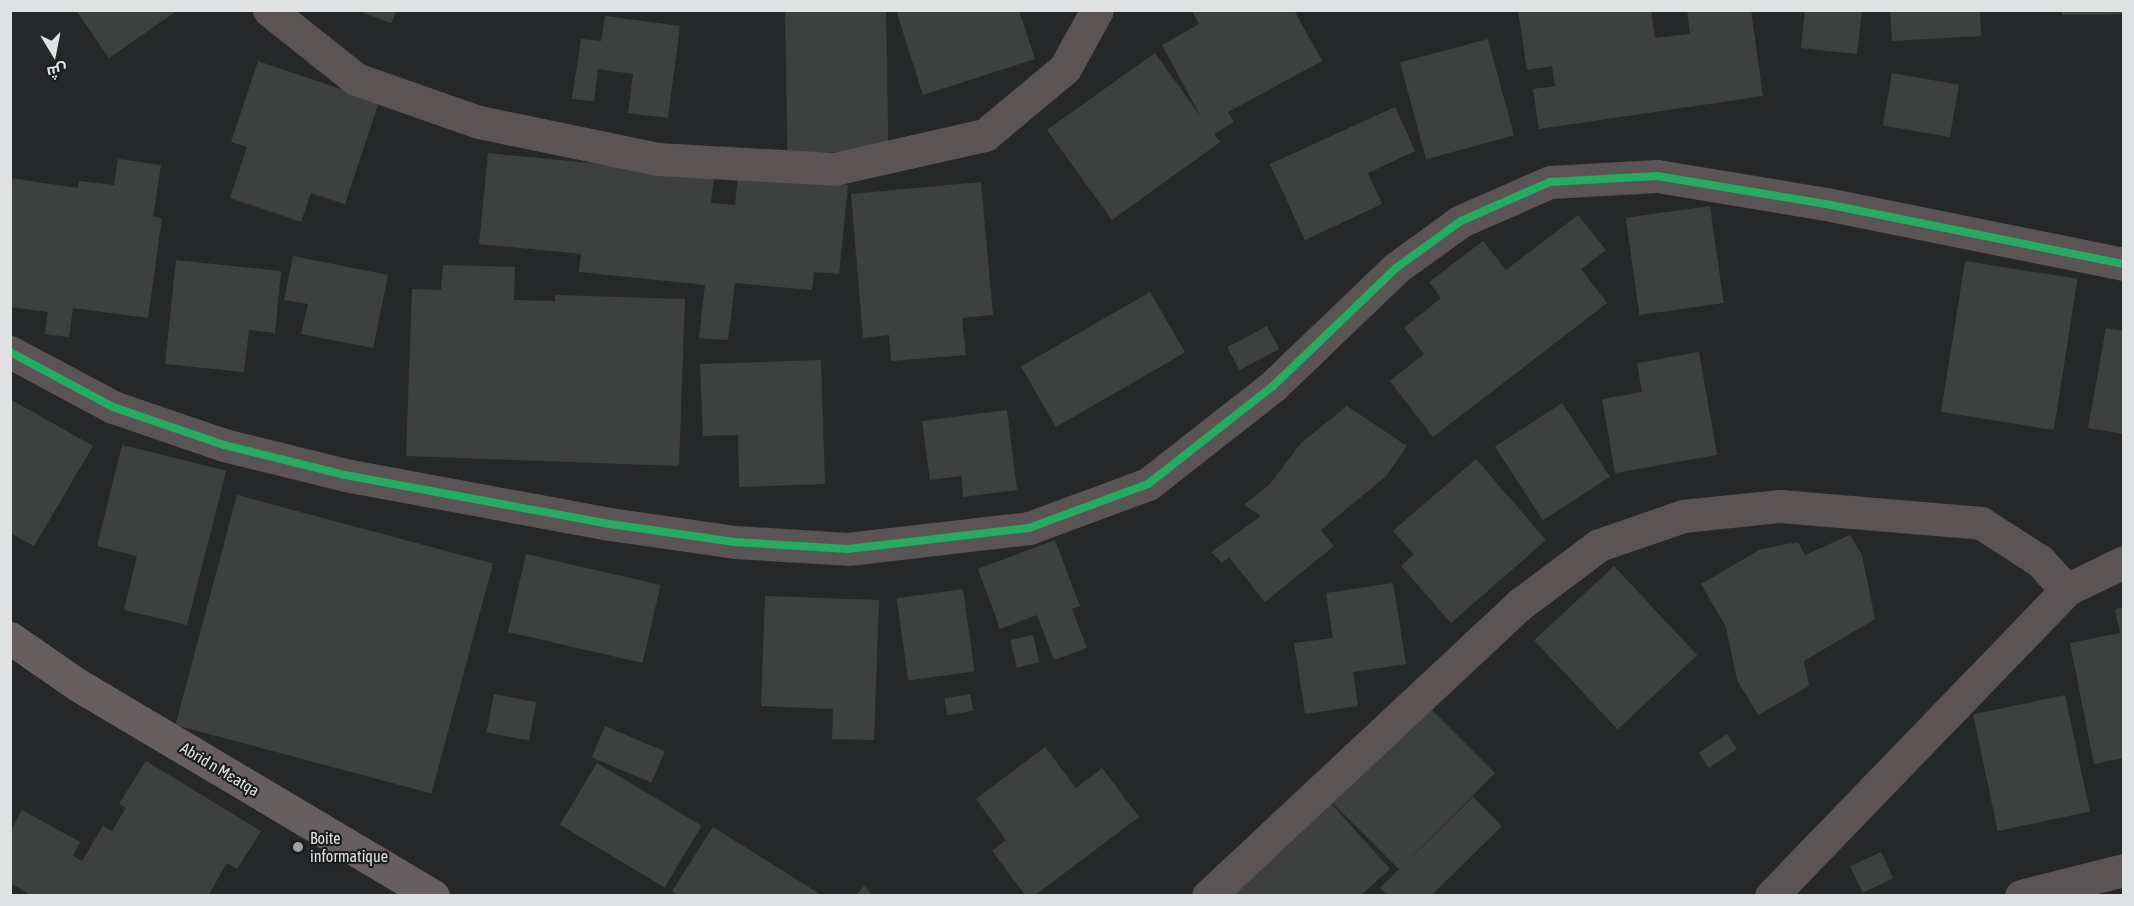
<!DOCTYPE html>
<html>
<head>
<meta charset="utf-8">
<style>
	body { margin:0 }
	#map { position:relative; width:2134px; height:906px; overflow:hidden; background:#262729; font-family:"Asap Condensed",Cairo,sans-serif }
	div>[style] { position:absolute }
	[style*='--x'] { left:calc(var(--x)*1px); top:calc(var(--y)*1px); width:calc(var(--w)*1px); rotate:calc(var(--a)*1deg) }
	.building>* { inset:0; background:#3e4040; transform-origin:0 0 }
	.street>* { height:33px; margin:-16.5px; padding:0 16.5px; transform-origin:16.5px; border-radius:16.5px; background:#5b5455 }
	.secondary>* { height:33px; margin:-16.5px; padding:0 16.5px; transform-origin:16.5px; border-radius:16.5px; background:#665e5f }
	.cycleway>* { height:8px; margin:-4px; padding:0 4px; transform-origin:4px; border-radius:4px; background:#26ab63 }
	.dots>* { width:16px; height:16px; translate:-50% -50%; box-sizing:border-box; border:3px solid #1c1e20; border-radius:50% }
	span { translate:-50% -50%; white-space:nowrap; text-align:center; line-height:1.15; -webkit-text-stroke:4.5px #1c1e20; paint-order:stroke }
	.street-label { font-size:16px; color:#dfe1e2 }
	.poi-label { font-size:16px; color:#dfe1e2 }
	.left { translate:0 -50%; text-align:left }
	.frame { position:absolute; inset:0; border:12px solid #dfe1e2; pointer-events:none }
	.north { position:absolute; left:24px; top:24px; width:60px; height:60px; -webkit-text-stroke:4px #1c1e20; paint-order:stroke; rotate:170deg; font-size:16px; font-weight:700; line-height:24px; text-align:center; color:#dfe1e2 }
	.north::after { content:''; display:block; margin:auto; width:21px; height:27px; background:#dfe1e2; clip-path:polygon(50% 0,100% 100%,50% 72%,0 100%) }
</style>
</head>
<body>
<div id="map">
	<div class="building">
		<div style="clip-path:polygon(76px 10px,178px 10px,109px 58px)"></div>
		<div style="clip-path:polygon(357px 10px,397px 10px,391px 23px)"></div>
		<div style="left:886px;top:10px;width:141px;height:101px;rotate:89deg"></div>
		<div style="clip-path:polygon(896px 10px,1019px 10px,1035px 59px,923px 95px)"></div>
		<div style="clip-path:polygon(1191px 10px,1294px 10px,1322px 61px,1228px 112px,1234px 122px,1214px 134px,1220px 142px,1112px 220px,1047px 130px,1155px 53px,1201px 117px,1162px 45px,1199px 24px)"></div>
		<div style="clip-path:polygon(1518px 10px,1651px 10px,1655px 38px,1690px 34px,1687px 10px,1751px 10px,1763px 96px,1539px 129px,1533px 89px,1555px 86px,1552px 66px,1527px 70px)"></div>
		<div style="clip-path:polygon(1805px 10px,1862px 10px,1857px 54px,1801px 48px)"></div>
		<div style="clip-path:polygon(1890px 10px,1980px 10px,1981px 36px,1892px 41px)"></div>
		<div style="clip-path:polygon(2062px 10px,2124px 10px,2124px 14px,2062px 15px)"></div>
		<div style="clip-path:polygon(605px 16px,680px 26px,668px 118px,628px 113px,633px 74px,598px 69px,594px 101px,572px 99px,581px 39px,601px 41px)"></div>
		<div style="left:1488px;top:39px;width:100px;height:91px;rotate:75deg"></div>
		<div style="clip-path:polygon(258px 61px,379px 102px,345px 204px,311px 193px,301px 222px,230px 198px,247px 147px,231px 142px)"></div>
		<div style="left:1892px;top:73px;width:68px;height:53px;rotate:10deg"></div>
		<div style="clip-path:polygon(1395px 107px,1415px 151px,1368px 173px,1382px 204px,1305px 240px,1270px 164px)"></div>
		<div style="clip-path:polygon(488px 153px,714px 175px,711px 203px,735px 205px,738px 174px,848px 185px,839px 274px,814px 272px,812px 290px,735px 283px,728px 340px,699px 338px,705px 285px,579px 272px,581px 254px,479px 244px)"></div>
		<div style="clip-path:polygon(118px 159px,161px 165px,153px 217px,162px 218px,148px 318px,73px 308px,69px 337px,45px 334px,48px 312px,10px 307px,10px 178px,78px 188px,79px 181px,114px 185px)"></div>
		<div style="clip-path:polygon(981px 182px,993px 315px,962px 318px,966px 355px,891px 361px,889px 335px,863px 338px,851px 194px)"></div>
		<div style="left:1710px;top:206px;width:98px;height:85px;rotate:82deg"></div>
		<div style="clip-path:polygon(1578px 215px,1606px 250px,1581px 269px,1607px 303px,1433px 437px,1390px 381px,1424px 354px,1404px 328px,1441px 298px,1429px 282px,1483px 241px,1506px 270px)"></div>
		<div style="clip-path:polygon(293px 256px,388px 275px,373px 348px,301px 334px,308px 304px,284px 300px)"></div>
		<div style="clip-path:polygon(176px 260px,281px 271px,275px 333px,249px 330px,244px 372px,165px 364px)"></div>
		<div style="left:1965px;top:261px;width:114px;height:153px;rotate:9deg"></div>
		<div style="clip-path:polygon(443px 265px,515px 267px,514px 300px,555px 301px,555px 295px,685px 299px,679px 466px,406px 456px,412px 289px,441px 290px)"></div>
		<div style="left:1150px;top:292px;width:70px;height:149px;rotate:60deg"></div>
		<div style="left:1267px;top:326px;width:26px;height:45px;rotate:62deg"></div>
		<div style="clip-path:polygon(2106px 328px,2124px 331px,2124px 434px,2088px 428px)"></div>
		<div style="clip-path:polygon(1699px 352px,1717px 455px,1615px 473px,1602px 399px,1642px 392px,1637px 363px)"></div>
		<div style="clip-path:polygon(821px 360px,825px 484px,739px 487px,738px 435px,703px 436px,700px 364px)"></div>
		<div style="clip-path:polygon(10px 399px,93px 446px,34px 546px,10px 533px)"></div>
		<div style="left:1562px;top:403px;width:88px;height:80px;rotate:57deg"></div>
		<div style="clip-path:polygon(1347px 406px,1407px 446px,1386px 476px,1321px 530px,1334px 546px,1265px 602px,1229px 557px,1222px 563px,1211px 552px,1261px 516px,1244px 505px,1270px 484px,1301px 443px)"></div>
		<div style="clip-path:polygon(1007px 410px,1017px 490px,963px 497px,961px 476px,930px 480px,922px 421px)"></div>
		<div style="clip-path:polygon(122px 445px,226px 471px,187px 625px,124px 610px,137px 556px,97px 546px)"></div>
		<div style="clip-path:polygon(1476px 459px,1546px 540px,1451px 623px,1401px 566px,1414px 554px,1393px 531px)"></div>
		<div style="left:237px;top:495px;width:265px;height:238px;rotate:15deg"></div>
		<div style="clip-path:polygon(1850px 535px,1862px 555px,1875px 619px,1804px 661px,1809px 686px,1758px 715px,1737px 680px,1726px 627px,1701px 584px,1761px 549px,1798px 542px,1805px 555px)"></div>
		<div style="clip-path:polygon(1055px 540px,1080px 606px,1072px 609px,1087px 648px,1054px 660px,1037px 615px,1000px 629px,978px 569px)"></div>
		<div style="left:526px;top:554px;width:138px;height:80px;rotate:13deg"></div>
		<div style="left:1614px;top:566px;width:122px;height:109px;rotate:47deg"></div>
		<div style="clip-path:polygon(1393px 583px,1406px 664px,1353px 672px,1358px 706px,1305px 714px,1294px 643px,1333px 638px,1326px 593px)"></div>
		<div style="left:963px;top:589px;width:83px;height:67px;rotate:82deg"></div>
		<div style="clip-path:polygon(765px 596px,879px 600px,874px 740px,832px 739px,833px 709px,761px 706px)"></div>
		<div style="clip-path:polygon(2124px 607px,2124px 758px,2094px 764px,2070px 643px,2120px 633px,2115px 609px)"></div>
		<div style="left:1033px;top:635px;width:28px;height:23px;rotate:77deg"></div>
		<div style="left:494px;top:694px;width:43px;height:39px;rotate:11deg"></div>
		<div style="left:970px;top:694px;width:17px;height:26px;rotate:80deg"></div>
		<div style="left:2065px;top:695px;width:119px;height:94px;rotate:78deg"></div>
		<div style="left:1428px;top:706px;width:95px;height:136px;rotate:45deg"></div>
		<div style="left:605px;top:726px;width:65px;height:34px;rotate:23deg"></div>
		<div style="left:1727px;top:734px;width:18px;height:34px;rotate:56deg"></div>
		<div style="clip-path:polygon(1045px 747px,1076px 788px,1102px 768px,1139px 817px,1034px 896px,1026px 896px,992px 851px,1006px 840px,976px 799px)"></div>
		<div style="clip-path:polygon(146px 761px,261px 831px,237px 869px,227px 863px,208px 896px,33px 896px,10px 883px,10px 832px,22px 810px,80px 842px,73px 856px,82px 861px,103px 826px,112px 831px,126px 808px,119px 804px)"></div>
		<div style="left:597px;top:763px;width:122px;height:72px;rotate:31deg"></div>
		<div style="clip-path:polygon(1473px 797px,1502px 826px,1431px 896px,1388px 896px,1380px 888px)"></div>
		<div style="clip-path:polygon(1329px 801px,1390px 869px,1360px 896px,1221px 896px)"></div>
		<div style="clip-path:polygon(713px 827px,823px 896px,679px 896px,672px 891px)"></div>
		<div style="left:1881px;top:852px;width:29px;height:34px;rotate:65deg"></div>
		<div style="clip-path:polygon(864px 886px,874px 896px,855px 896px)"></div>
	</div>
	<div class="street">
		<div style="--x:269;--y:10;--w:111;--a:38.4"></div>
		<div style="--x:356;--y:79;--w:130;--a:19.3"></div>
		<div style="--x:479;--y:122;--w:182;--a:11.7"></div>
		<div style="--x:657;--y:159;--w:177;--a:3.2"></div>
		<div style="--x:834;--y:169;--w:155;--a:-12.7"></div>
		<div style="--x:985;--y:135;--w:104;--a:-39.9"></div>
		<div style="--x:1065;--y:68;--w:66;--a:-61.1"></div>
		<div style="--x:10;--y:352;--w:117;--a:28.1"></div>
		<div style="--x:113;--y:407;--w:117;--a:18.9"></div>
		<div style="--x:224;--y:445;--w:125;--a:13.9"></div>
		<div style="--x:345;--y:475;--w:269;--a:10.5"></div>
		<div style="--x:610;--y:524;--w:126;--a:8.2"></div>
		<div style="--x:735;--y:542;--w:113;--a:3.5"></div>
		<div style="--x:848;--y:549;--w:182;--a:-6.6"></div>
		<div style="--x:1029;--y:528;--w:127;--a:-20.3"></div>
		<div style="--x:1148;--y:484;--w:159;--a:-38.1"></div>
		<div style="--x:1273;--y:386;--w:170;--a:-43.8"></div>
		<div style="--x:1396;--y:268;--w:80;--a:-35.9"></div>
		<div style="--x:1461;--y:221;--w:97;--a:-23.7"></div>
		<div style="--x:1550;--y:182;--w:107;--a:-3.2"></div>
		<div style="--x:1657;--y:176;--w:171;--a:9.4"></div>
		<div style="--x:1826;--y:204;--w:304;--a:11.4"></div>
		<div style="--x:1208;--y:896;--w:426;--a:-43.1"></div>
		<div style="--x:1519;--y:605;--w:100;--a:-36.9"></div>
		<div style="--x:1599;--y:545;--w:89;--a:-19"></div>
		<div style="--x:1683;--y:516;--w:98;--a:-5.9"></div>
		<div style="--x:1780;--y:506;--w:202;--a:4.8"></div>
		<div style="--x:1981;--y:523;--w:70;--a:32.8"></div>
		<div style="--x:2040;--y:561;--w:39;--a:48"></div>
		<div style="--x:1771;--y:896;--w:425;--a:-46"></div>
		<div style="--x:2066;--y:590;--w:64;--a:-25.8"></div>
		<div style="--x:2021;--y:896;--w:106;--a:-14.2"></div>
	</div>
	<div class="secondary">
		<div style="--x:10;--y:638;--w:83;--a:34.7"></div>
		<div style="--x:78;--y:685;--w:413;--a:30.7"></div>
	</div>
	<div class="cycleway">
		<div style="--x:10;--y:352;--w:117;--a:28.1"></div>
		<div style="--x:113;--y:407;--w:117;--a:18.9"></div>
		<div style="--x:224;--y:445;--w:125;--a:13.9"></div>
		<div style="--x:345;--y:475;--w:269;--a:10.5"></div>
		<div style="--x:610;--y:524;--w:126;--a:8.2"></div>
		<div style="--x:735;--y:542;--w:113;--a:3.5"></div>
		<div style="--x:848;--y:549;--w:182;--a:-6.6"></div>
		<div style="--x:1029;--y:528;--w:127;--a:-20.3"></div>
		<div style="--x:1148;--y:484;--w:159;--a:-38.1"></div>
		<div style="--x:1273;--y:386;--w:170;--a:-43.8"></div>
		<div style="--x:1396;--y:268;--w:80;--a:-35.9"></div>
		<div style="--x:1461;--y:221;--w:97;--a:-23.7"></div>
		<div style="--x:1550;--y:182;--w:107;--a:-3.2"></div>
		<div style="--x:1657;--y:176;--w:171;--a:9.4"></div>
		<div style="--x:1826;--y:204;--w:304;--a:11.4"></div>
	</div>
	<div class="dots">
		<div style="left:298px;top:847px;background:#9ea0a1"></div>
	</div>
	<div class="street-label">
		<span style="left:220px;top:769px;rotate:31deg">Abrid n Mɛatqa</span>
	</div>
	<div class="poi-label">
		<span class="left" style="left:310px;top:847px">Boite<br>informatique</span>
	</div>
	<div class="frame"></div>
	<div class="north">ش</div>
</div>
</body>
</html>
